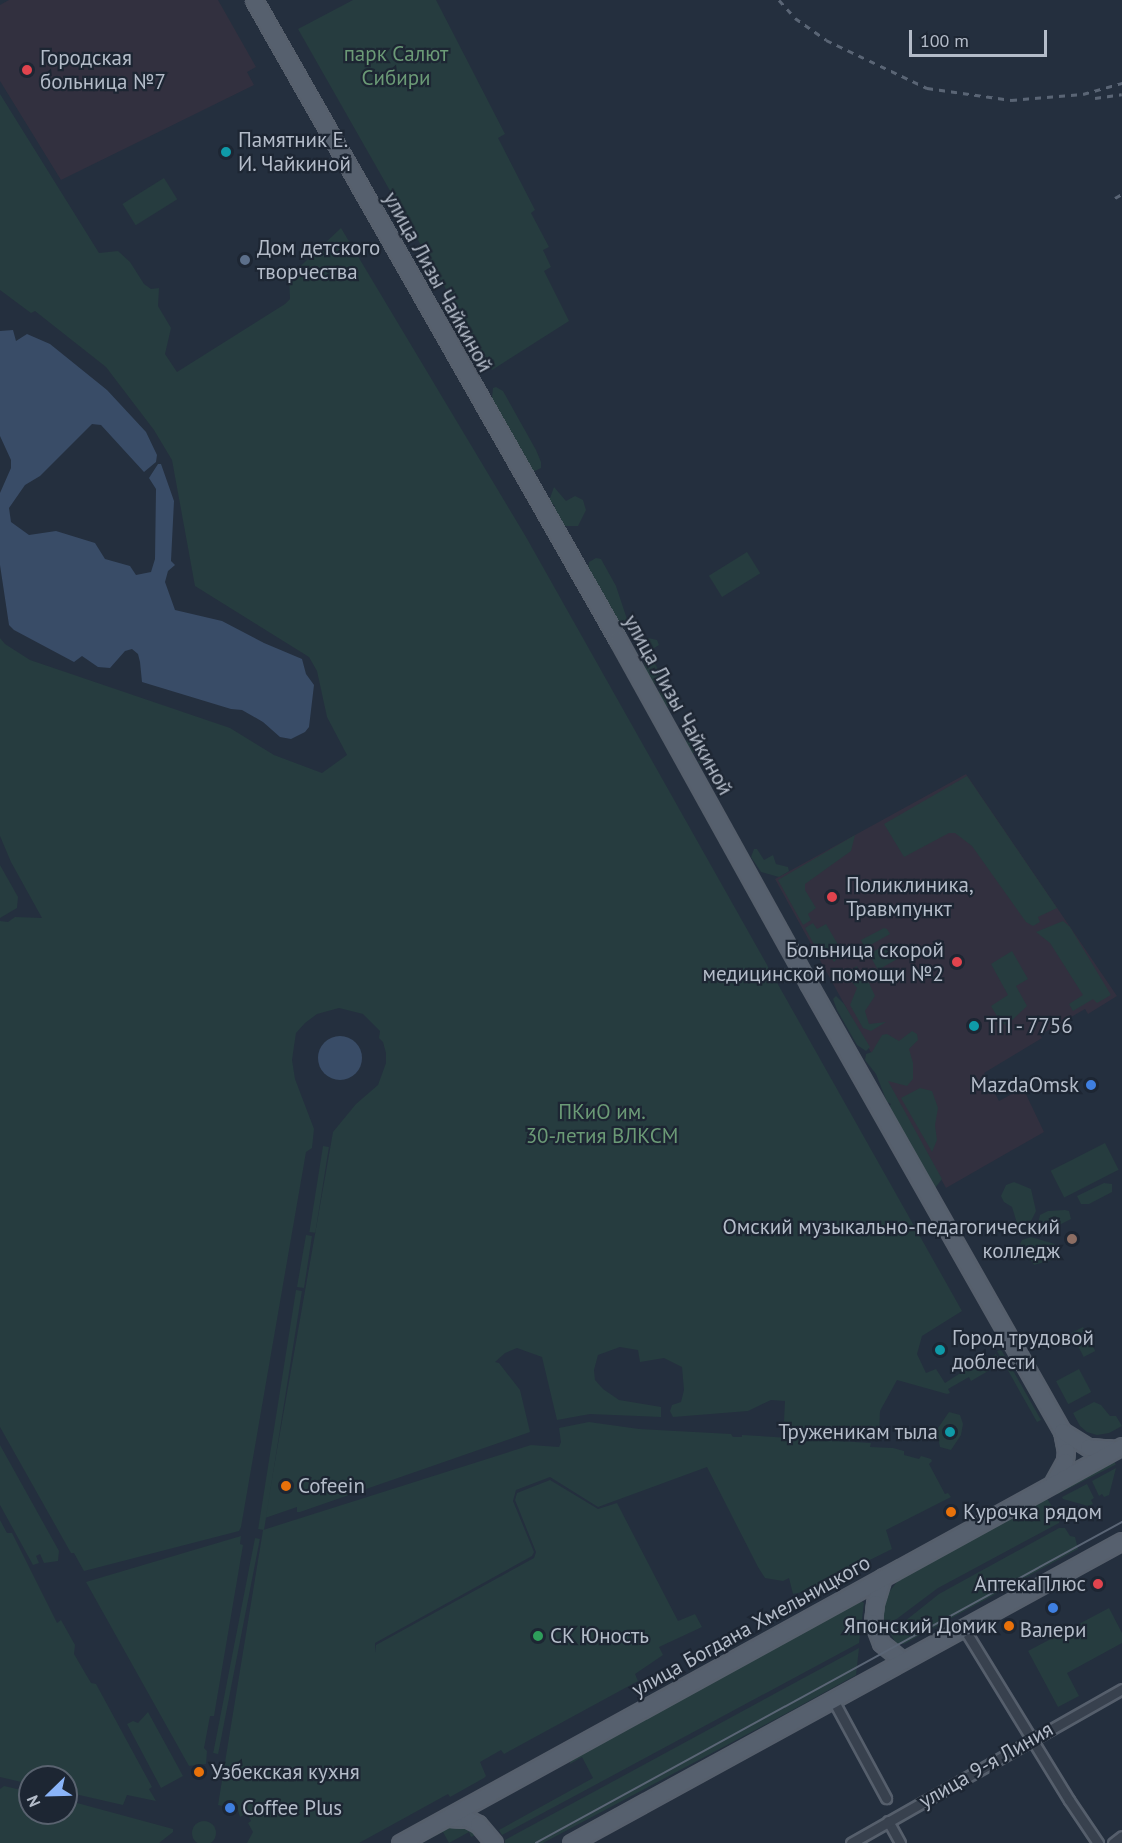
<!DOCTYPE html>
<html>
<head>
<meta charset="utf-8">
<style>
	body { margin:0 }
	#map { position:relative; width:1122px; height:1843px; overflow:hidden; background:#242f3e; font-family:"PT Sans",sans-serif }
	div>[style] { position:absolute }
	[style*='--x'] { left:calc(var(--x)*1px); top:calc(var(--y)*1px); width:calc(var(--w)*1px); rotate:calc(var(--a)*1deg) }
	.medical>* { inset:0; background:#32303f }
	.green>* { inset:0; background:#263c3f; transform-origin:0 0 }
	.round { border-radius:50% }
	.water>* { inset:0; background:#394c67 }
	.roads { filter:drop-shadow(2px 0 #565f6c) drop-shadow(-2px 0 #565f6c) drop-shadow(0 2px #565f6c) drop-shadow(0 -2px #565f6c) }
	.minor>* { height:9px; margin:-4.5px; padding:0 4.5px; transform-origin:4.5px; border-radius:4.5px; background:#38414e }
	.primary>* { height:15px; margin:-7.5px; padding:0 7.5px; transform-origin:7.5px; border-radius:7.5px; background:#56606e }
	.tram>* { height:1.5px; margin:-0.75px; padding:0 0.75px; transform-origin:0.75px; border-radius:0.75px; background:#5a6575 }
	.rail>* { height:3px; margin-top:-1.5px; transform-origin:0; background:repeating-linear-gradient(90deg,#5a6575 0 6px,transparent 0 12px) }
	.dots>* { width:16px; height:16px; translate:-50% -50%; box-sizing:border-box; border:3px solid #1d2633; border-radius:50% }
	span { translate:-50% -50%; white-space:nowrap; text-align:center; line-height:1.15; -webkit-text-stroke:4.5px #1d2633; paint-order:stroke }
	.park-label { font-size:21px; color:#6b9a76 }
	.poi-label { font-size:21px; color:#b4bcc9 }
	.left { translate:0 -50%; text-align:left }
	.right { translate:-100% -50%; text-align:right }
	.street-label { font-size:21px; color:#b4bcc9 }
	.north { position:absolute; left:18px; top:1765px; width:60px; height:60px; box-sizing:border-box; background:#1d2633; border:2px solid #59626f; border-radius:50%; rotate:247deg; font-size:16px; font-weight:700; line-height:24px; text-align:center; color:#b4bcc9 }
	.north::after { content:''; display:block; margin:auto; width:21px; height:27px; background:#8ab4f8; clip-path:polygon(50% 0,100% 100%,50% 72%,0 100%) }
	.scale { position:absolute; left:909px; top:30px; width:138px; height:27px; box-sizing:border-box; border:3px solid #b4bcc9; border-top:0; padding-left:8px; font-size:18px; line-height:21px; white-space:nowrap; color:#b4bcc9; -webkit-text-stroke:4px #1d2633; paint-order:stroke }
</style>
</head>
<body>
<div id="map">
	<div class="medical">
		<div style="clip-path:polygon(9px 0,218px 0,256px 67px,247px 72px,254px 85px,61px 180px,0 81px,0 5px)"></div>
		<div style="clip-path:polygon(966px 774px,1117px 996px,1088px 1014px,1085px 1009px,1040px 1035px,1042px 1038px,984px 1073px,999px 1101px,1023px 1088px,1044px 1132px,946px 1188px,775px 879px)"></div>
	</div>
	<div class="green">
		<div style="clip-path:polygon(353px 0,436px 0,505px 134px,498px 138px,535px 210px,531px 213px,549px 247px,543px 250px,551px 267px,544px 271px,569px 321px,492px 370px,298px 29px)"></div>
		<div style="clip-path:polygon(0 94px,99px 253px,118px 251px,130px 262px,144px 284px,151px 289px,159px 288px,158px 306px,171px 328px,165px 354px,177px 372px,285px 304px,290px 299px,289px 277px,341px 228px,526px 537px,962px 1311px,922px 1336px,917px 1354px,926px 1373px,936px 1369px,945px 1383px,976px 1363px,978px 1365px,996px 1354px,1002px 1363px,971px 1381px,969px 1377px,948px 1389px,950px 1393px,947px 1394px,897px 1380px,880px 1411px,879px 1436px,804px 1428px,791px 1430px,787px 1428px,784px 1421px,785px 1401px,771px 1400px,748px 1411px,673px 1417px,670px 1411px,672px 1405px,681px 1402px,684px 1390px,682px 1367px,664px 1358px,640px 1362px,638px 1350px,620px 1347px,598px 1355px,594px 1370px,595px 1380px,603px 1389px,619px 1400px,661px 1407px,661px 1417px,590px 1414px,557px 1420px,542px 1357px,517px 1348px,505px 1353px,495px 1362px,499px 1363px,520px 1390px,530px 1432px,300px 1512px,297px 1512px,297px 1507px,265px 1518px,333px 1132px,356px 1104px,378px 1085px,386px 1063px,386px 1053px,383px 1042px,379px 1038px,380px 1031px,363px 1014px,339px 1008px,317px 1014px,305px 1023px,296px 1033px,294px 1046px,292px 1060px,295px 1079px,314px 1129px,312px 1148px,306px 1152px,241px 1527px,239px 1531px,84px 1571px,74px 1553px,71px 1553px,0 1427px,0 921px,8px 922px,15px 917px,42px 918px,11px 862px,0 836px,0 638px,5px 644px,30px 660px,230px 728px,274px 755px,322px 773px,347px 755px,327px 717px,317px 671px,309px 657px,195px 586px,172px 460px,154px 430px,106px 367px,35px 311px,31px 313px,0 290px)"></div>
		<div style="left:164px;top:178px;width:25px;height:49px;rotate:58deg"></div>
		<div style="clip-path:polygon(496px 387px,503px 391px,536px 450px,541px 462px,541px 468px,535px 471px,528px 468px,512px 439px,492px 398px,493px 388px)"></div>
		<div style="clip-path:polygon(554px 487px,566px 501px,575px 496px,583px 500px,586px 510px,578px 526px,561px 526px,554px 513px,555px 506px,549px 501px)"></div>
		<div style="left:747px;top:552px;width:25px;height:45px;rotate:58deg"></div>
		<div style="clip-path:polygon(596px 558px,601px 559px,616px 586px,627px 619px,623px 624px,613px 623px,609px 614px,609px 604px,588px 571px,589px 562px)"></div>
		<div style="clip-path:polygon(648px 638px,657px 640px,659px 645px,651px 650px,650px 655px,677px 703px,675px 708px,671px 709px,664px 704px,659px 693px,660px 686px,650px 681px,646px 673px,641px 646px)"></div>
		<div style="clip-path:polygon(687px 733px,694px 735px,711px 765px,710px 771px,705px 772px,704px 765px,698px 762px,698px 753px,693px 753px,686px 744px)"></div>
		<div style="clip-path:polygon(967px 776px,1057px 908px,1038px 917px,1040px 922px,1033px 926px,1026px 922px,972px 846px,955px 833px,949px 833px,904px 857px,884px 824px)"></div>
		<div style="clip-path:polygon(855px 835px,851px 851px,805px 884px,805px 890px,816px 908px,808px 914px,811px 920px,803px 925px,778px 880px)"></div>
		<div style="clip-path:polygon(754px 849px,757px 849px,764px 860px,773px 855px,776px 864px,788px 867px,789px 871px,779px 877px,761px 872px,751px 857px)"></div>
		<div style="clip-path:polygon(0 865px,18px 897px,17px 908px,0 918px)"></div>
		<div style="clip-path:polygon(1063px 921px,1070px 927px,1111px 995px,1097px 1003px,1093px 999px,1073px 1011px,1069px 1004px,1083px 995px,1050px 943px,1036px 932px)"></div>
		<div style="clip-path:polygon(813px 923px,817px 929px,826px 924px,837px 943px,841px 955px,834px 962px,829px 955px,822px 959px,805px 928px)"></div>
		<div style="clip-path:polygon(884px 928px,887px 929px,890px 934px,865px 948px,861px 940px)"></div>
		<div style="clip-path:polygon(889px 943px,897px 945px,906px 954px,878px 970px,869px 954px)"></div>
		<div style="clip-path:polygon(1012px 951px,1028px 979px,1016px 986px,1027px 1006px,1007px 1025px,1001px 1023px,991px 1006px,1008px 995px,991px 964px)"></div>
		<div style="clip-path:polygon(857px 966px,861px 977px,869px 983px,875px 996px,865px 1011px,869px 1024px,886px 1022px,871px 1031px,863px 1028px,850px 1005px,857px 988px,845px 974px)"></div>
		<div style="clip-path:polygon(836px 996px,844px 1004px,870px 1047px,866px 1051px,857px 1045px,837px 1010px,833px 999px)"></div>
		<div style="clip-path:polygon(912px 1031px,917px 1034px,918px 1040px,909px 1049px,913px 1063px,913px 1079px,907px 1086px,888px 1081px,942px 1179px,935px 1188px,919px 1163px,909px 1140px,897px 1126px,889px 1107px,891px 1104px,887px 1102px,876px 1074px,865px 1060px,866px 1054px,872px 1052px,882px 1035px,887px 1034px,899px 1041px)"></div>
		<div style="clip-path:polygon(920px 1088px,932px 1091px,938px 1108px,935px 1125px,937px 1140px,932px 1152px,901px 1098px)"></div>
		<div style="left:1105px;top:1143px;width:30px;height:61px;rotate:63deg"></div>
		<div style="left:323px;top:1146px;width:6px;height:87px;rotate:9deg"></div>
		<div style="clip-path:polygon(1014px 1182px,1031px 1189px,1036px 1211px,1031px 1221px,1024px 1227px,1017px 1223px,1012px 1207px,1004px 1202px,1001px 1196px,1006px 1185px)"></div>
		<div style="clip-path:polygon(1104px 1183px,1112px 1184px,1112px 1192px,1089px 1204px,1081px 1204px,1077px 1196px)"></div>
		<div style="clip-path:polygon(1065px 1210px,1069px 1211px,1071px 1219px,1057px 1226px,1059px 1230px,1052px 1232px,1043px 1231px,1038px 1223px,1040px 1215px,1048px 1211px)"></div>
		<div style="clip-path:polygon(306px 1235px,312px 1236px,304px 1288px,297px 1287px)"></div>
		<div style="clip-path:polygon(1031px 1237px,1055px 1244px,1052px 1260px,1034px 1265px,1020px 1244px,1022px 1240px)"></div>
		<div style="left:296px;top:1290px;width:6px;height:242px;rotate:9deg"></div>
		<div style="left:1083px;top:1327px;width:27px;height:13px;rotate:63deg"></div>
		<div style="clip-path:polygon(1000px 1350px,1002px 1351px,1041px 1420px,1037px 1422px,997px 1351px)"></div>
		<div style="left:1079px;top:1369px;width:26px;height:26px;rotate:62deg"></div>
		<div style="clip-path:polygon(1094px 1402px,1101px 1405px,1110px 1416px,1116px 1416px,1122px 1426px,1109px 1433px,1097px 1435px,1087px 1432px,1080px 1426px,1073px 1413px)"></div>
		<div style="clip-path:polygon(949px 1412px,960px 1415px,963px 1424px,961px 1435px,951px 1450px,940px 1447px,938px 1438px,938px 1428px)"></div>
		<div style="clip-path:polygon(589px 1422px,639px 1429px,731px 1434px,733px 1437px,742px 1437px,742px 1435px,871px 1443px,870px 1447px,893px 1448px,904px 1451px,904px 1455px,919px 1459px,921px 1456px,931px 1459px,932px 1461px,929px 1464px,945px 1494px,948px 1493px,951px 1497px,886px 1530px,892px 1549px,807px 1591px,793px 1594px,789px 1578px,783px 1581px,765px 1578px,758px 1567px,707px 1467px,598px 1507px,550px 1477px,516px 1490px,513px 1501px,534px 1552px,532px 1556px,375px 1643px,375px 1653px,376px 1645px,534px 1558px,536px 1552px,515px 1500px,517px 1493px,550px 1480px,598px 1509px,617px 1503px,678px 1621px,695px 1614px,702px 1627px,659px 1647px,663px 1655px,635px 1674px,638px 1681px,504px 1754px,501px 1750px,480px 1762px,486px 1776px,484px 1778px,450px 1797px,448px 1794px,359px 1843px,247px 1843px,253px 1832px,248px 1823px,251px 1821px,247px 1813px,240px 1817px,238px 1810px,218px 1805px,263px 1530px,531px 1445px,559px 1447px,561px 1442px,559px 1428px)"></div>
		<div style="clip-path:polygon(0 1445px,59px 1551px,58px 1561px,44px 1563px,40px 1554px,36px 1556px,39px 1563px,33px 1565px,0 1505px)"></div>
		<div style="left:1114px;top:1461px;width:4px;height:66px;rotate:63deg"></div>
		<div style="clip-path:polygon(1116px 1468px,1109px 1495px,1104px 1497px,1102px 1494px,1099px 1496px,1092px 1481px)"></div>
		<div style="clip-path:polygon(1087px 1484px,1094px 1498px,1091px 1500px,1093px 1504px,1088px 1506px,1063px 1499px,1062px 1497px)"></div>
		<div style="clip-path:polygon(1046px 1497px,1060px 1519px,1059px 1523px,938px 1588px,886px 1627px,883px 1616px,886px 1596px,900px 1578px)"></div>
		<div style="clip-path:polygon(0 1520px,7px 1533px,12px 1533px,57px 1623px,61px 1620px,75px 1645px,74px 1654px,91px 1683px,96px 1684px,152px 1787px,149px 1789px,156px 1801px,127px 1795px,123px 1805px,66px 1792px,66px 1777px,30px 1777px,30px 1784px,0 1777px)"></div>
		<div style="clip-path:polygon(1059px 1528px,1065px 1528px,1070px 1536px,1075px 1537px,1078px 1549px,904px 1644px,896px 1643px,890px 1633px,939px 1594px)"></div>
		<div style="clip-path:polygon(241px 1536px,240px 1544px,243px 1545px,214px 1716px,210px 1716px,204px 1748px,207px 1751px,206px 1764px,189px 1766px,86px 1582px)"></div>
		<div style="left:255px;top:1538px;width:5px;height:219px;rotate:11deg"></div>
		<div style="clip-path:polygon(858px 1599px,864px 1603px,859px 1643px,502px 1835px,499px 1830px,593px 1778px,582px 1757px,570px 1764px,571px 1758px)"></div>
		<div style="clip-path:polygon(1109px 1608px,1122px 1633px,1122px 1643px,1067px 1673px,1079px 1696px,1058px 1707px,1028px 1651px)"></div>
		<div style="clip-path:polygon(859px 1648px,856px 1675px,787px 1713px,543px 1843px,505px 1843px,505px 1840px)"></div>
		<div style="clip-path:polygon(148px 1712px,183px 1776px,161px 1788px,127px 1724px,133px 1721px,138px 1723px)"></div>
		<div style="clip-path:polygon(4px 1786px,30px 1792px,30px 1813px,66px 1813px,66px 1800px,173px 1829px,173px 1832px,159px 1843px,0 1843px,0 1789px)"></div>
		<div class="round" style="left:192px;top:1821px;width:24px;height:24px"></div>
		<div style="clip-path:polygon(467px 1824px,480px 1833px,471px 1837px,469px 1832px,449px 1843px,443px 1832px,422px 1843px,417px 1843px,446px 1827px)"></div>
	</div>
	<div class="water">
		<div style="clip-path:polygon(13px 330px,16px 341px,27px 334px,50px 344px,107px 390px,146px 432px,157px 455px,156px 462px,144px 472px,101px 425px,92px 424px,40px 476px,25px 485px,9px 508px,11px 522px,29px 535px,56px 531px,95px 543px,105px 559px,130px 566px,136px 575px,151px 572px,155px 559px,156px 489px,149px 478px,158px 464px,161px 464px,174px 501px,171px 561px,175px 565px,168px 571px,165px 582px,175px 610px,222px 621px,264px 643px,302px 659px,306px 674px,314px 685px,309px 727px,305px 732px,291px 739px,280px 737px,263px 722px,242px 710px,231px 709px,142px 682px,140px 662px,138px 654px,132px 649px,125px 651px,110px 668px,98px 667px,82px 656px,74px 662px,14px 630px,9px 625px,0 565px,0 493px,11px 468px,11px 460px,0 436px,0 331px)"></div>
		<div class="round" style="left:318px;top:1036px;width:44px;height:44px"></div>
	</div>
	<div class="roads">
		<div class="minor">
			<div style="--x:963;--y:1627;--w:203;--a:58.5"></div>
			<div style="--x:1069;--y:1800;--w:52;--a:56"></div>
			<div style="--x:832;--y:1698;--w:114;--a:61.6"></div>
			<div style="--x:888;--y:1821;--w:25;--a:61"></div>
			<div style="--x:851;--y:1843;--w:312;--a:-29.6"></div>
			<div style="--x:1113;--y:1843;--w:11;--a:-38"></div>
		</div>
		<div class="primary">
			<div style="--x:254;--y:0;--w:736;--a:60.37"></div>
			<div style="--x:618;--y:640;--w:392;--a:61"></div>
			<div style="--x:808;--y:983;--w:515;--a:60.45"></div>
			<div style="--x:1062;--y:1431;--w:20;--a:79"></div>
			<div style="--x:1066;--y:1451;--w:10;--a:96"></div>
			<div style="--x:1065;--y:1461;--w:25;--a:119"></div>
			<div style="--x:1062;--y:1431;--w:31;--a:32"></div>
			<div style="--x:1088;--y:1447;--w:26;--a:4"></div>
			<div style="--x:883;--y:1577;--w:27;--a:107"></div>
			<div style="--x:875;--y:1603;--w:19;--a:96"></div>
			<div style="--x:873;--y:1622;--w:22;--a:69"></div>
			<div style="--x:881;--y:1643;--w:27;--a:39"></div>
			<div style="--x:448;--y:1818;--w:20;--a:3"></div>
			<div style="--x:468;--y:1819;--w:11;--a:27"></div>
			<div style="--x:478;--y:1824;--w:25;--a:50"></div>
			<div style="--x:400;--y:1843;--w:824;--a:-28.8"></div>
			<div style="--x:571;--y:1843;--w:628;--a:-28.73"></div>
		</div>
	</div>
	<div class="tram">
		<div style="--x:536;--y:1843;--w:668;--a:-28.71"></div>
	</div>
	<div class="rail">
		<div style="--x:779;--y:0;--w:24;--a:48"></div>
		<div style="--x:795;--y:18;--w:38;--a:35"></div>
		<div style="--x:826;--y:40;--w:112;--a:25.4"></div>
		<div style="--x:927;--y:88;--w:85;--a:8.1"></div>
		<div style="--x:1011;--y:100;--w:72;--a:-4.8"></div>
		<div style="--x:1083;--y:94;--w:41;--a:-15.8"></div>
		<div style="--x:1095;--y:98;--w:27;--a:-8"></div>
		<div style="--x:1115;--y:198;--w:8;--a:-30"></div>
	</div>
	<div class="dots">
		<div style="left:27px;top:70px;background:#e0444e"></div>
		<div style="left:226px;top:152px;background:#0f9aa8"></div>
		<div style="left:245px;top:260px;background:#5c6f8a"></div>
		<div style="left:832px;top:897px;background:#e0444e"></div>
		<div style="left:957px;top:962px;background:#e0444e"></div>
		<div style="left:974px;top:1026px;background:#0f9aa8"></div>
		<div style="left:1091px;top:1085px;background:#3f7fe0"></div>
		<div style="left:1072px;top:1239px;background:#8d6e63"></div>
		<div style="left:940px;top:1350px;background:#0f9aa8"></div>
		<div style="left:950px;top:1432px;background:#0f9aa8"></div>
		<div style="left:286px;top:1486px;background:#e8710a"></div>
		<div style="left:951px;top:1512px;background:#e8710a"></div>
		<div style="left:1098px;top:1584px;background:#e0444e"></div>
		<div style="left:1053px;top:1608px;background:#3f7fe0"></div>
		<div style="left:1009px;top:1626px;background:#e8710a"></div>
		<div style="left:538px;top:1636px;background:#2e9e5b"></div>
		<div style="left:199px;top:1772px;background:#e8710a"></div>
		<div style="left:230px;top:1808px;background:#3f7fe0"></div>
	</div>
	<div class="park-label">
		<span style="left:396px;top:66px">парк Салют<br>Сибири</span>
		<span style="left:602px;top:1124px">ПКиО им.<br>30-летия ВЛКСМ</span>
	</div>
	<div class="poi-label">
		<span class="left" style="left:40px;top:70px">Городская<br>больница №7</span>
		<span class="left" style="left:238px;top:152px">Памятник Е.<br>И. Чайкиной</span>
		<span class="left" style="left:257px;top:260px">Дом детского<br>творчества</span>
		<span class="left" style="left:846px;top:897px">Поликлиника,<br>Травмпункт</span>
		<span class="right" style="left:944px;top:962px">Больница скорой<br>медицинской помощи №2</span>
		<span class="left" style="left:986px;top:1026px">ТП - 7756</span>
		<span class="right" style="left:1079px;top:1085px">MazdaOmsk</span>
		<span class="right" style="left:1060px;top:1239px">Омский музыкально-педагогический<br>колледж</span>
		<span class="left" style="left:952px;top:1350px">Город трудовой<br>доблести</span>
		<span class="right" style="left:938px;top:1432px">Труженикам тыла</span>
		<span class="left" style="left:298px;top:1486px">Cofeein</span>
		<span class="left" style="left:963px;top:1512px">Курочка рядом</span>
		<span class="right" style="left:1086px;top:1584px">АптекаПлюс</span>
		<span class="right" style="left:997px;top:1626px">Японский Домик</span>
		<span style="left:1053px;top:1630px">Валери</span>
		<span class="left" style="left:550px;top:1636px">СК Юность</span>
		<span class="left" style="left:211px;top:1772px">Узбекская кухня</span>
		<span class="left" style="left:242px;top:1808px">Coffee Plus</span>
	</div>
	<div class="street-label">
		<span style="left:438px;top:282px;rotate:61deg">улица Лизы Чайкиной</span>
		<span style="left:678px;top:705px;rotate:61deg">улица Лизы Чайкиной</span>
		<span style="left:751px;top:1626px;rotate:-29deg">улица Богдана Хмельницкого</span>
		<span style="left:986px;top:1765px;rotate:-30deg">улица 9-я Линия</span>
	</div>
	<div class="north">N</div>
	<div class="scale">100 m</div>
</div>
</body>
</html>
